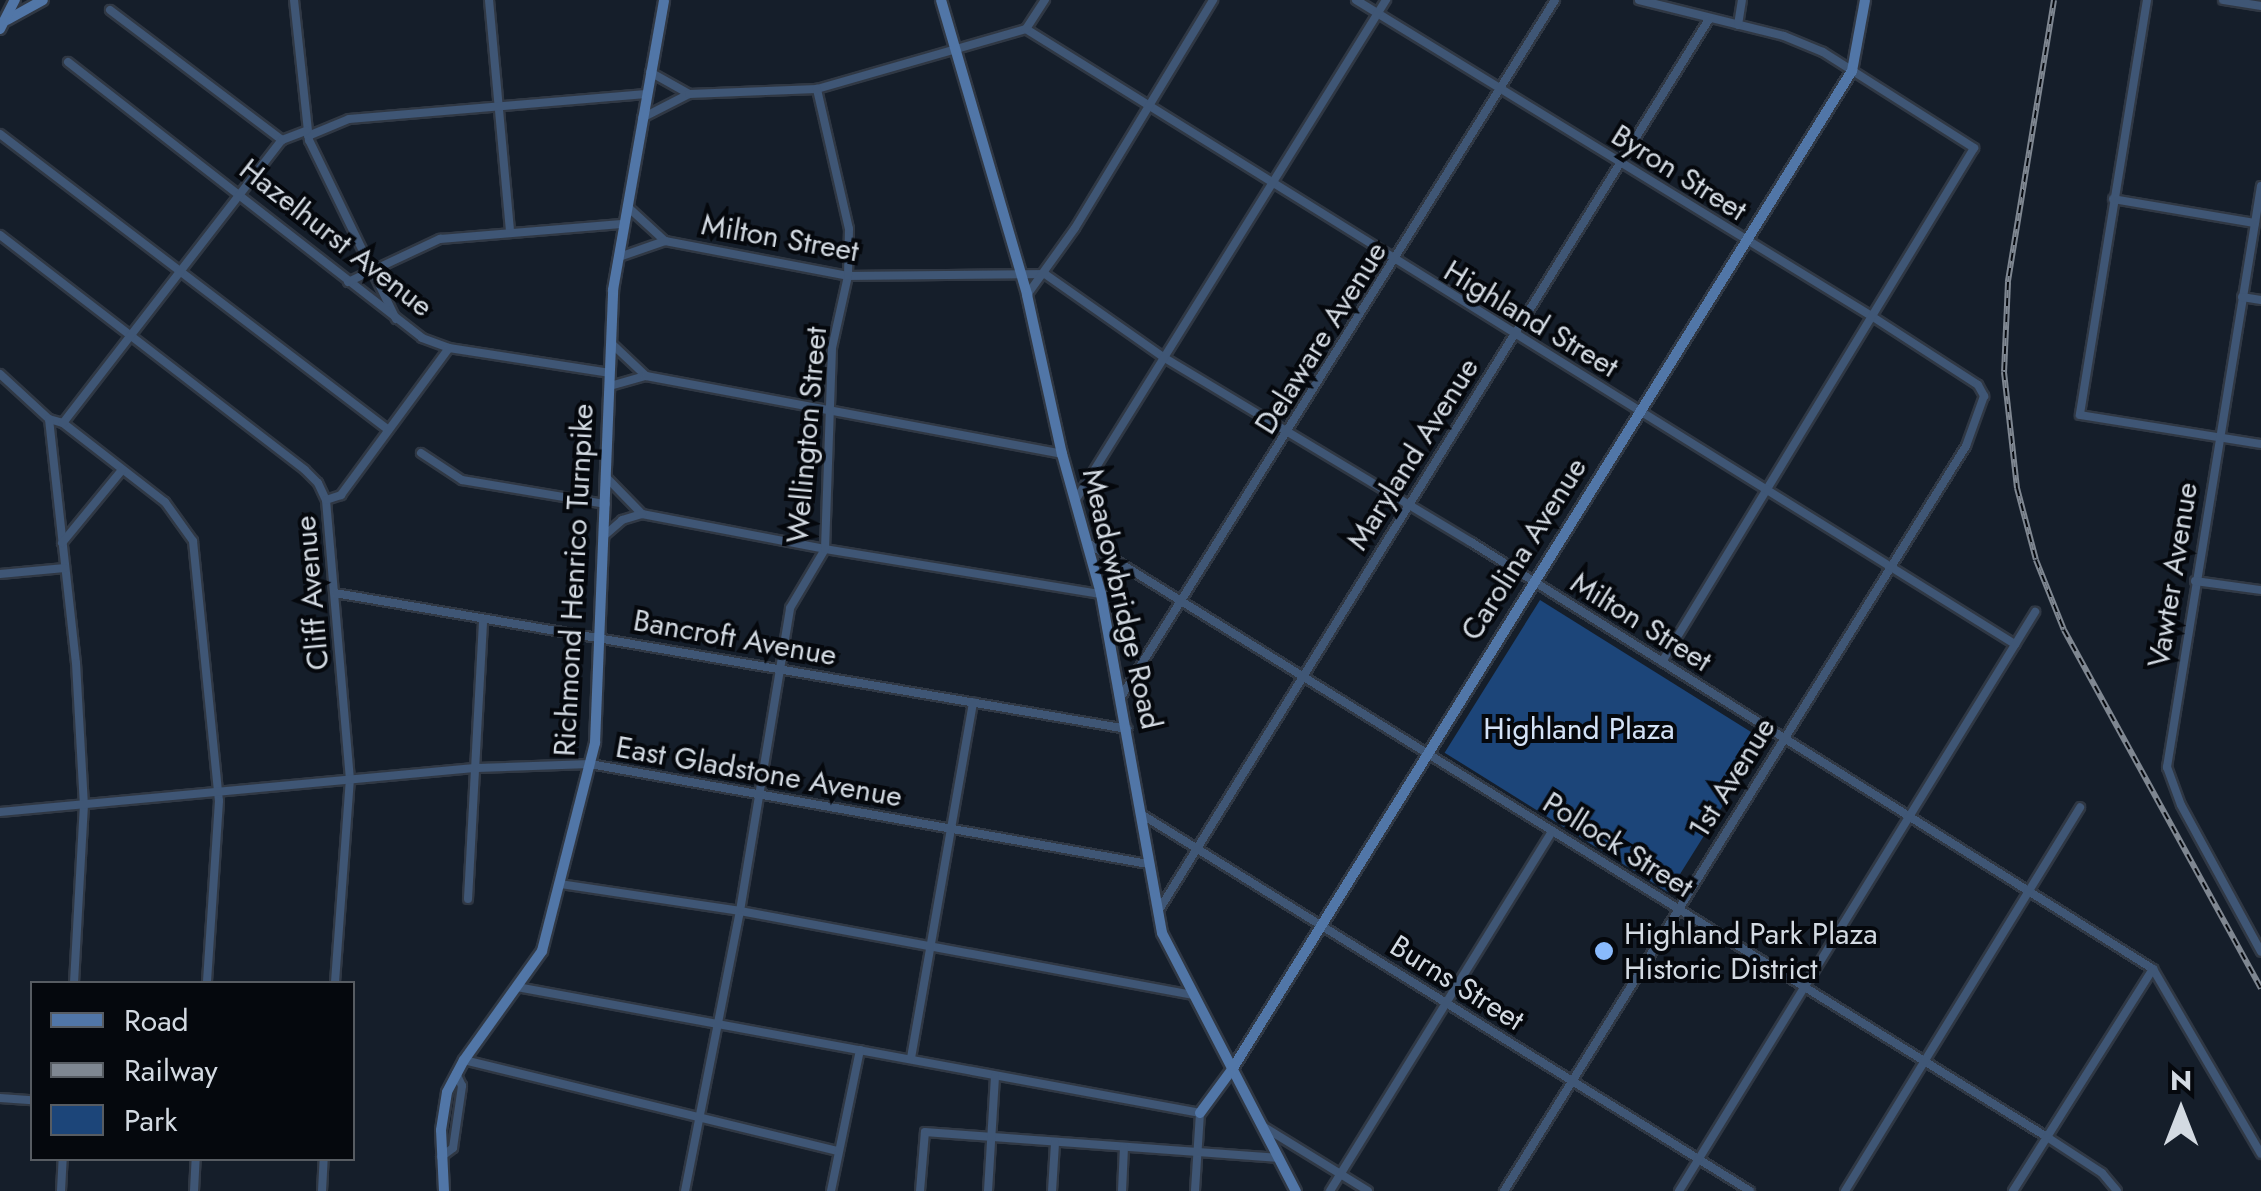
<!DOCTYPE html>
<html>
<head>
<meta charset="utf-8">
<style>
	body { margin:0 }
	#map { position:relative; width:2261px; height:1191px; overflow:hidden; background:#151e2a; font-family:Jost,sans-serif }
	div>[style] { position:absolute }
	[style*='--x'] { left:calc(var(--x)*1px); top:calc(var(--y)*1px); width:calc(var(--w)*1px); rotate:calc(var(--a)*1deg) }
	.green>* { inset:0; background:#1c4579; transform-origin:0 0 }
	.roads { filter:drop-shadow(2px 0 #303844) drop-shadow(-2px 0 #303844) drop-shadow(0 2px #303844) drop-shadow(0 -2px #303844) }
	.street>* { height:8px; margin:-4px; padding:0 4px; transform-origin:4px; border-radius:4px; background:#3f5675 }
	.secondary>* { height:10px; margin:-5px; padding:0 5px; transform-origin:5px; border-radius:5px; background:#5176a7 }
	.rail>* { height:6px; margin-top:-3px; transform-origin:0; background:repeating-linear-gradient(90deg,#05080d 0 8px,#7f8791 0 16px); box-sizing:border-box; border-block:2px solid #7f8791 }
	.dots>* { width:28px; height:28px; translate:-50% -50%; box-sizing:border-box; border:5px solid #05080d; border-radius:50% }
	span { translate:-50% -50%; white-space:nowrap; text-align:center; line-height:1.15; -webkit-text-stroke:8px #05080d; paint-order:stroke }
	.street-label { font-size:30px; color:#d3dae2 }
	.park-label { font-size:30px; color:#d4e3f7 }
	.poi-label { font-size:30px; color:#d3dae2 }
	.left { translate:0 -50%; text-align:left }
	.legend { position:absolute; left:30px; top:981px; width:325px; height:180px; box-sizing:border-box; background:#05080d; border:2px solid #575c62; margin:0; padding:12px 18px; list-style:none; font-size:30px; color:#d3dae2 }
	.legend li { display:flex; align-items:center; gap:20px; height:50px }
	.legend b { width:50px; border:2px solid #575c62 }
	.north { position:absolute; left:2131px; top:1061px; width:100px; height:100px; -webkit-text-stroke:8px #05080d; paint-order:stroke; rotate:0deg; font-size:28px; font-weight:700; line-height:40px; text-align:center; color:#d3dae2 }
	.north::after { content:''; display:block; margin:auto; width:35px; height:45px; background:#d3dae2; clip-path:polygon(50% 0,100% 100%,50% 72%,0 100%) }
</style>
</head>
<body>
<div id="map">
	<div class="green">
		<div style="left:1540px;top:600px;width:264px;height:180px;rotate:32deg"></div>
	</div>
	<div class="roads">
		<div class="street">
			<div style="--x:294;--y:0;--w:141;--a:83.9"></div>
			<div style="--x:309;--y:140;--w:199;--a:64.1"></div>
			<div style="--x:489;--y:0;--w:233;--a:84.8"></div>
			<div style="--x:1356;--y:0;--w:606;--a:31.51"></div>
			<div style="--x:1873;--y:317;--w:125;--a:32.9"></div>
			<div style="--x:1978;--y:385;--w:13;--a:61"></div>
			<div style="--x:1984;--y:396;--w:53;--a:109.8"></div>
			<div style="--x:1966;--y:446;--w:877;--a:121.8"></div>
			<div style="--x:1639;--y:0;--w:149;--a:13.9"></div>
			<div style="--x:1784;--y:36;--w:42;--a:22.3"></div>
			<div style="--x:1823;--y:52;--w:179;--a:32.4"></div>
			<div style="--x:1974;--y:148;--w:601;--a:121.26"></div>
			<div style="--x:2147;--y:0;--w:420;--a:99.2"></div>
			<div style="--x:2080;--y:415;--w:183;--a:9.1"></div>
			<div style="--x:2223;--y:0;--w:38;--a:9"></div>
			<div style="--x:110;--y:10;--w:216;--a:37.1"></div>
			<div style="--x:1738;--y:25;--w:25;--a:-81"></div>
			<div style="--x:1026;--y:29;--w:1165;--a:31.88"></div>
			<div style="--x:68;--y:62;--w:449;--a:37.9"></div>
			<div style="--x:422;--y:338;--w:29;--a:20"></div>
			<div style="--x:449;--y:348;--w:163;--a:8.8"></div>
			<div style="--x:650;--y:72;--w:45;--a:29.4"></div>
			<div style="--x:642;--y:118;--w:53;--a:-27.1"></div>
			<div style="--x:689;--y:94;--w:128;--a:-2.2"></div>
			<div style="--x:817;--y:89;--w:217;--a:-16"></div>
			<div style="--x:1026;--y:29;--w:35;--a:-57"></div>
			<div style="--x:0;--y:134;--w:488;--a:37.3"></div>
			<div style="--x:308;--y:136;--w:44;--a:-22.5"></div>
			<div style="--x:349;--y:119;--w:298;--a:-4.8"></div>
			<div style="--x:2261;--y:186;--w:589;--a:99.19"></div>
			<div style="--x:2167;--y:767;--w:40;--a:69.8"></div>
			<div style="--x:2181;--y:805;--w:167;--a:61.4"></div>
			<div style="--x:2113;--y:199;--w:144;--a:9.6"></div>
			<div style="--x:629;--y:208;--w:49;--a:42.5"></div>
			<div style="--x:665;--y:241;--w:186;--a:10.8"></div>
			<div style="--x:848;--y:276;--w:197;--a:-0.6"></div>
			<div style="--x:1045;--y:274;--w:144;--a:35.1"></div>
			<div style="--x:1163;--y:357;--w:359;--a:31"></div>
			<div style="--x:1471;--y:542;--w:805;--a:32.05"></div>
			<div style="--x:2153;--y:969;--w:214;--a:59.7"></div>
			<div style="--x:0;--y:235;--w:385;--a:37.6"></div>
			<div style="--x:305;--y:470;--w:18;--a:45"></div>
			<div style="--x:318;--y:483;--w:19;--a:65"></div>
			<div style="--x:326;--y:500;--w:279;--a:85.1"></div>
			<div style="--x:350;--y:778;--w:207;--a:94.2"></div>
			<div style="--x:619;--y:257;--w:49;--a:-19.2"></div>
			<div style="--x:348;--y:282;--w:102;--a:-25.1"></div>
			<div style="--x:440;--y:239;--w:185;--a:-4.7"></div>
			<div style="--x:1027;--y:295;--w:82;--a:-54.4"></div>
			<div style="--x:1075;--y:228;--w:267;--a:-58.8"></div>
			<div style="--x:2242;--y:297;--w:19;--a:9"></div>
			<div style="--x:611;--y:343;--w:48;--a:43.3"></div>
			<div style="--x:0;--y:374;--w:67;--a:42.6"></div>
			<div style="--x:49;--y:419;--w:15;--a:16"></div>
			<div style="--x:63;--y:423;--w:129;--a:37.8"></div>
			<div style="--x:165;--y:502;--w:48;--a:54.3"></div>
			<div style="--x:193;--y:541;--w:261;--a:84.3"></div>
			<div style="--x:219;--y:801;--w:183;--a:93.8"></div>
			<div style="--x:610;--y:386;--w:37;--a:-16"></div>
			<div style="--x:646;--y:376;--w:423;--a:10.6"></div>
			<div style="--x:49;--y:419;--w:245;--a:83.7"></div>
			<div style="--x:76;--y:663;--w:141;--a:86.8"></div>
			<div style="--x:84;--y:804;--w:180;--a:93.2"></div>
			<div style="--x:63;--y:423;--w:358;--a:-52.3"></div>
			<div style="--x:282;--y:140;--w:26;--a:-21"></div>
			<div style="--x:421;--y:453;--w:49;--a:33.4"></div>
			<div style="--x:462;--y:480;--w:146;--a:9.5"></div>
			<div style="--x:608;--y:479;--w:49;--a:45.8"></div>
			<div style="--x:642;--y:514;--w:186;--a:10.8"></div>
			<div style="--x:825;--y:549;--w:280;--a:9.3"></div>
			<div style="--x:326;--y:500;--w:16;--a:-18"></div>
			<div style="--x:341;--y:495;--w:182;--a:-53.7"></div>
			<div style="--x:1075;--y:501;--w:590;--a:-58.17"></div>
			<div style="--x:605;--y:535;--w:23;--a:-41"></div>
			<div style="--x:622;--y:520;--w:21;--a:-17"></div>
			<div style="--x:62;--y:543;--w:94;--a:-50.6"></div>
			<div style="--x:1089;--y:544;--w:1127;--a:31.76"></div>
			<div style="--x:2047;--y:1137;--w:66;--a:33.2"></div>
			<div style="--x:2102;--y:1173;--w:23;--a:50"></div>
			<div style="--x:0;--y:574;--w:65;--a:-5.3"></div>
			<div style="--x:2195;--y:581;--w:67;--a:7.8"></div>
			<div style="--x:335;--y:593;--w:804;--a:9.74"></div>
			<div style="--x:1121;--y:697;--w:821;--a:-58.09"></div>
			<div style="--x:0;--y:812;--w:479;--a:-5.3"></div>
			<div style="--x:477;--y:768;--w:113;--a:-2"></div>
			<div style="--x:590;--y:764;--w:567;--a:10.16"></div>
			<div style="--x:1141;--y:814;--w:716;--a:31.76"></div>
			<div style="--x:560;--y:884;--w:182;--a:8.5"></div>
			<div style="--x:740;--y:911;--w:460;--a:10.5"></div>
			<div style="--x:468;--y:899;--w:277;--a:-86.9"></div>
			<div style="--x:1159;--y:910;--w:1047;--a:-58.31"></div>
			<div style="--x:517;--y:987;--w:695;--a:10.45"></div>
			<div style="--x:1200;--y:1113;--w:78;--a:93.7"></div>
			<div style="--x:911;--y:1058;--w:361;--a:-80.1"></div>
			<div style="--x:464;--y:1060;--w:385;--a:13.7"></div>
			<div style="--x:0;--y:1098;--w:32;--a:4"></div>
			<div style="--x:1264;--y:1127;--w:122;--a:31.6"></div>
			<div style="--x:441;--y:1157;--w:15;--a:-37"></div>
			<div style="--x:453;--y:1148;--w:63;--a:-81.7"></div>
			<div style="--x:462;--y:1086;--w:14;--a:-115"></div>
			<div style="--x:61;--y:1191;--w:33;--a:-87"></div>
			<div style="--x:194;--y:1191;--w:33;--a:-87"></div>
			<div style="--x:322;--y:1191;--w:33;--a:-87"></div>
			<div style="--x:685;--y:1191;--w:285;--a:-78.9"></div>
			<div style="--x:740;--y:911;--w:307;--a:-80.6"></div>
			<div style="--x:790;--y:608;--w:69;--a:-59.3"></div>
			<div style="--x:825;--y:549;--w:201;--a:-88"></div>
			<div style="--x:832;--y:348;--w:74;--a:-77.5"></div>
			<div style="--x:848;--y:276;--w:47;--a:-88.8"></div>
			<div style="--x:849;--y:229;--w:144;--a:-102.9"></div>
			<div style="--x:831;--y:1191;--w:144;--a:-78.4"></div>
			<div style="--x:920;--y:1191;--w:59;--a:-85.2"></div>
			<div style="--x:925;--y:1132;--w:355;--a:4.2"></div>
			<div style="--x:988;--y:1191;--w:115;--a:-86.5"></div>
			<div style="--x:1052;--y:1191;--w:48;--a:-86.4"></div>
			<div style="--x:1122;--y:1191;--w:44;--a:-87.4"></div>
			<div style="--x:1330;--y:1191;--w:423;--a:-58.3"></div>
			<div style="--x:1679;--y:1191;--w:680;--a:-58.41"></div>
			<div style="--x:1845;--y:1191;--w:450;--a:-58.5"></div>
			<div style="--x:2013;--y:1191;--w:262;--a:-57.8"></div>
		</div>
		<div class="secondary">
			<div style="--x:941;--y:0;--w:307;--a:73.7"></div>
			<div style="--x:1027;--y:295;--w:163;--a:77.6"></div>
			<div style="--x:1062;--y:454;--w:145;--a:74.4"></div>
			<div style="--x:1101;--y:594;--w:344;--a:79.8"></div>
			<div style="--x:1162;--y:933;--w:291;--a:62.6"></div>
			<div style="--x:7;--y:20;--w:41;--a:-29.1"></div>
			<div style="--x:0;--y:29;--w:33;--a:-63"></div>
			<div style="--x:1200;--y:1113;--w:56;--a:-53.7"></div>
			<div style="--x:1233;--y:1068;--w:1174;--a:-58.17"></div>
			<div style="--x:1852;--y:71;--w:72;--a:-79.6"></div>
			<div style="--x:444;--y:1191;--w:61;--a:-92.8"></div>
			<div style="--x:441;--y:1130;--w:38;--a:-81"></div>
			<div style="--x:447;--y:1092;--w:36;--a:-62"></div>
			<div style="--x:464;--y:1060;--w:134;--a:-54.4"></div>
			<div style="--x:542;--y:951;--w:215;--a:-75.7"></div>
			<div style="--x:595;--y:743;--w:453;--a:-87.7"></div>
			<div style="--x:613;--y:290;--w:294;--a:-80"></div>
		</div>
	</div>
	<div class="rail">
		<div style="--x:2054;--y:0;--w:286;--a:99.3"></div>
		<div style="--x:2008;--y:282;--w:90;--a:92.5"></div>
		<div style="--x:2004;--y:372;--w:117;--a:83.6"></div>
		<div style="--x:2017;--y:488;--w:74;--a:75.2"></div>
		<div style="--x:2036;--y:560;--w:75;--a:68.2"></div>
		<div style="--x:2064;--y:630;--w:409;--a:61.2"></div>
	</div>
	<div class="dots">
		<div style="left:1604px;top:951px;background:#89bafc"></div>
	</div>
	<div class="street-label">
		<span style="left:1679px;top:173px;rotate:32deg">Byron Street</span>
		<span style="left:336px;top:238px;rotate:38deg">Hazelhurst Avenue</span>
		<span style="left:780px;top:238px;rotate:10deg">Milton Street</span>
		<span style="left:1531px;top:319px;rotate:31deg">Highland Street</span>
		<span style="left:1321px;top:338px;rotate:-58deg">Delaware Avenue</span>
		<span style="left:807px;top:435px;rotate:-85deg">Wellington Street</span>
		<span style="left:1413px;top:454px;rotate:-58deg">Maryland Avenue</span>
		<span style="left:1524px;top:549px;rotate:-58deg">Carolina Avenue</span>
		<span style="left:2173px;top:575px;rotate:-81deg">Vawter Avenue</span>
		<span style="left:574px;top:580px;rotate:-87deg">Richmond Henrico Turnpike</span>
		<span style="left:312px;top:593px;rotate:-95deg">Cliff Avenue</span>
		<span style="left:1122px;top:599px;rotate:77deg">Meadowbridge Road</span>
		<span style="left:1641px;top:622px;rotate:32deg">Milton Street</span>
		<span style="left:735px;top:638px;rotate:10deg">Bancroft Avenue</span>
		<span style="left:759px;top:772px;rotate:10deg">East Gladstone Avenue</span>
		<span style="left:1732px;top:778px;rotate:-58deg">1st Avenue</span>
		<span style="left:1618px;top:845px;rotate:32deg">Pollock Street</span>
		<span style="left:1457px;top:983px;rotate:32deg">Burns Street</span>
	</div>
	<div class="park-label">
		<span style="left:1579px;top:729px">Highland Plaza</span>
	</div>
	<div class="poi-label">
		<span class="left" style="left:1624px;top:951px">Highland Park Plaza<br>Historic District</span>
	</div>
	<ul class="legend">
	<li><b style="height:12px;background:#5176a7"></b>Road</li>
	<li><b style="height:12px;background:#7f8791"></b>Railway</li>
	<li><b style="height:28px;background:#1c4579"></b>Park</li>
	</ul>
	<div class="north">N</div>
</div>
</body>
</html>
